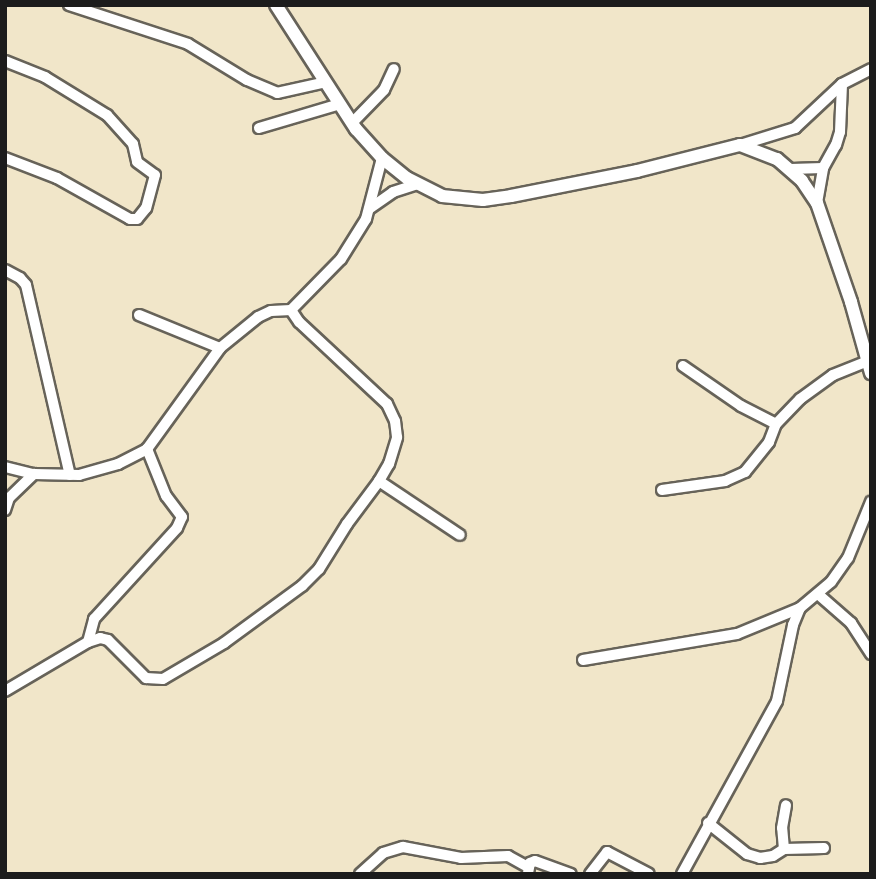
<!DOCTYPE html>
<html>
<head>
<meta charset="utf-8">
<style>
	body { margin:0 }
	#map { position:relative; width:876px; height:879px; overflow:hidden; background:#f1e6c9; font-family:Mali,sans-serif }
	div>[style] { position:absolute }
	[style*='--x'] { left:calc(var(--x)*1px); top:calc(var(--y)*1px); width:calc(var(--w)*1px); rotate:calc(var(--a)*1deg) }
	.roads { filter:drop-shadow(2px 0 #676359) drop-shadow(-2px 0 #676359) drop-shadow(0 2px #676359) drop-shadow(0 -2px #676359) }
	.minor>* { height:10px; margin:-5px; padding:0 5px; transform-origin:5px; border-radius:5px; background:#fff }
	.tertiary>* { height:12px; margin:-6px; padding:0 6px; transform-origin:6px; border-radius:6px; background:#fff }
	span { translate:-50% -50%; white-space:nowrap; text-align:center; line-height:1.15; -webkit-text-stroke:6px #fcf5e5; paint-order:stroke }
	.frame { position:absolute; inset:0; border:7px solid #1c1c1c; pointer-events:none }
</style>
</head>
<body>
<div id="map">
	<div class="roads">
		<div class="minor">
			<div style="--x:69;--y:5;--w:125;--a:18.1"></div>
			<div style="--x:188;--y:44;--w:69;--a:31.4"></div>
			<div style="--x:247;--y:80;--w:33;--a:23"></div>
			<div style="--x:277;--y:93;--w:50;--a:-12.7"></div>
			<div style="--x:5;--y:61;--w:43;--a:21.8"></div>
			<div style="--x:45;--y:77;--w:73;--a:31.5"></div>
			<div style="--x:107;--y:115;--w:39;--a:48"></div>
			<div style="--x:133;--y:144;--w:18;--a:77"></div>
			<div style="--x:137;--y:162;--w:22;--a:36"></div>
			<div style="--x:155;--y:175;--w:34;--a:105"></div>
			<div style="--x:146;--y:208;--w:14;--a:129"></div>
			<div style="--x:137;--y:219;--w:7;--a:180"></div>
			<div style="--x:130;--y:219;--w:84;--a:-150.7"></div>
			<div style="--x:57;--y:178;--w:56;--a:-159"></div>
			<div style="--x:352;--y:123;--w:46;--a:-45.9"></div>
			<div style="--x:384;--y:90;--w:23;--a:-65"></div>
			<div style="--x:259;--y:128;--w:84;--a:-16.5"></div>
			<div style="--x:740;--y:145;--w:58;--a:-17.2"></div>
			<div style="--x:795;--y:128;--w:64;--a:-43.1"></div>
			<div style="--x:842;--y:84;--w:33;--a:-27"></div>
			<div style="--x:791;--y:169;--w:32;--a:-2"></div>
			<div style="--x:817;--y:203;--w:36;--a:-80"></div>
			<div style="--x:823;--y:168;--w:26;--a:-61"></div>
			<div style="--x:836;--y:145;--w:14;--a:-73"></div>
			<div style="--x:840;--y:132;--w:48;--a:-87.6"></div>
			<div style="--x:369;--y:209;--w:29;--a:-35"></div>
			<div style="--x:393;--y:192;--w:26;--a:-18"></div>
			<div style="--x:5;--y:270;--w:17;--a:28"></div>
			<div style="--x:20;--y:278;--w:9;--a:49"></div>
			<div style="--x:26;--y:285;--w:195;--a:77"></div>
			<div style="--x:139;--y:315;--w:87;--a:22.2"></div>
			<div style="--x:683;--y:366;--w:70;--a:34.6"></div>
			<div style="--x:741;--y:406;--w:39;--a:27"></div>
			<div style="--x:5;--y:467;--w:30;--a:14"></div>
			<div style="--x:34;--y:474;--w:45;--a:1.3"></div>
			<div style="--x:79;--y:475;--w:41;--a:-15.8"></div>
			<div style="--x:118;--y:464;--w:33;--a:-27"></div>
			<div style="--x:147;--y:449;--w:125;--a:-54.1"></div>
			<div style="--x:220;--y:348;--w:49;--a:-39.2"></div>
			<div style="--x:258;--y:317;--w:14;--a:-25"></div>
			<div style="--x:271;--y:311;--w:20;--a:-3"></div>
			<div style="--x:291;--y:310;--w:71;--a:-45.6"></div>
			<div style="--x:341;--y:259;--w:47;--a:-58"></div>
			<div style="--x:366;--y:219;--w:63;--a:-75.3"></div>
			<div style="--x:379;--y:481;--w:97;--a:33.7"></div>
			<div style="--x:662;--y:490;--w:64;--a:-8.1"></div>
			<div style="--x:725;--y:481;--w:22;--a:-24"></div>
			<div style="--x:745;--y:472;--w:38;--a:-51"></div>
			<div style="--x:769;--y:442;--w:19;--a:-69"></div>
			<div style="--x:776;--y:424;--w:35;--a:-46"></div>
			<div style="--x:800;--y:399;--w:41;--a:-36"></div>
			<div style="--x:833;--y:375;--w:38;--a:-22"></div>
			<div style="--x:5;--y:510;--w:13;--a:-72"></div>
			<div style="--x:9;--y:498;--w:35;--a:-44"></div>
			<div style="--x:819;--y:595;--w:43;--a:41.2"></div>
			<div style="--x:851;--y:623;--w:37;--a:57"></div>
			<div style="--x:88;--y:642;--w:24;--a:-75"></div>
			<div style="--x:94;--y:619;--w:123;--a:-47.6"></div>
			<div style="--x:177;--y:528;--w:12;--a:-66"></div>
			<div style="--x:182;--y:517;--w:26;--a:-127"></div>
			<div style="--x:166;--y:496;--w:51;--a:-112"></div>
			<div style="--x:583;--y:660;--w:156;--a:-9.6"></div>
			<div style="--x:737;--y:634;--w:68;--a:-22.4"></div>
			<div style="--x:800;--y:608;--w:40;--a:-40"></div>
			<div style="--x:831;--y:582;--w:29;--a:-55"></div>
			<div style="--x:848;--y:558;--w:61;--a:-67.7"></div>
			<div style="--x:5;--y:691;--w:96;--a:-30.6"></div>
			<div style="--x:88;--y:642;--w:13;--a:-18"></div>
			<div style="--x:100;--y:638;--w:8;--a:14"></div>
			<div style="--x:108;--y:640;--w:54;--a:45"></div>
			<div style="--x:146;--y:678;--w:17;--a:3"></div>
			<div style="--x:163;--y:679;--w:71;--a:-30.5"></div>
			<div style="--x:224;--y:643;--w:97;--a:-36.2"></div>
			<div style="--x:302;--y:586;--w:24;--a:-45"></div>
			<div style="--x:319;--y:569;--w:53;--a:-58.1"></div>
			<div style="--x:347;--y:524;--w:54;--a:-53.3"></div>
			<div style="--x:379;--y:481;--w:20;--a:-60"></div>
			<div style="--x:389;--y:464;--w:28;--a:-73"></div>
			<div style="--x:397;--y:437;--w:16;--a:-97"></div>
			<div style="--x:395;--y:421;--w:19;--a:-115"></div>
			<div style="--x:387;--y:404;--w:120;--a:-137"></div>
			<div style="--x:299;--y:322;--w:14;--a:-124"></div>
			<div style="--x:708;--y:823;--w:50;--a:38.5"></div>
			<div style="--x:747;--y:854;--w:14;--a:17"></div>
			<div style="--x:760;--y:858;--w:13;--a:-9"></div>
			<div style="--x:773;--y:856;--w:13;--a:-32"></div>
			<div style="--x:784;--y:849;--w:21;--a:-95"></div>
			<div style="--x:782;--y:828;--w:23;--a:-80"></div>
			<div style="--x:784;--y:849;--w:40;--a:-1.4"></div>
			<div style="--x:528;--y:873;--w:10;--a:-79"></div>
			<div style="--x:530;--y:863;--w:5;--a:-22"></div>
			<div style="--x:535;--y:861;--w:38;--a:20"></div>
			<div style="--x:360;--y:874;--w:31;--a:-42"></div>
			<div style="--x:383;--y:853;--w:21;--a:-17"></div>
			<div style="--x:403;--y:847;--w:59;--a:10.7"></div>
			<div style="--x:461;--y:858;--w:47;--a:-2.4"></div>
			<div style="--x:508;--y:856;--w:23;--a:29"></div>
			<div style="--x:590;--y:874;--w:28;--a:-52"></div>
			<div style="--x:607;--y:852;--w:47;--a:27.6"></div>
			<div style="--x:682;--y:874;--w:197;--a:-61.2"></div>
			<div style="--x:777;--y:701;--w:78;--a:-78.1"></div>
			<div style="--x:793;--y:625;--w:18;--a:-68"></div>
		</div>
		<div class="tertiary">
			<div style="--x:276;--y:5;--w:148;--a:57.2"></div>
			<div style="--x:356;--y:129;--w:39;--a:48"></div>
			<div style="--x:382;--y:158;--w:32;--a:39"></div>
			<div style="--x:407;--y:178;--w:39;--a:27"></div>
			<div style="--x:442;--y:196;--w:41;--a:5.6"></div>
			<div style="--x:483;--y:200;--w:28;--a:-8"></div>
			<div style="--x:511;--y:196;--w:128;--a:-11.2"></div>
			<div style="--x:637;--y:171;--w:106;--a:-14.2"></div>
			<div style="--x:740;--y:145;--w:40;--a:21"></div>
			<div style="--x:777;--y:159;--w:33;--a:41"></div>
			<div style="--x:802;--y:181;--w:27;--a:56"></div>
			<div style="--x:817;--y:203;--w:105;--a:71"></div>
			<div style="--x:851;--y:302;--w:74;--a:74.3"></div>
		</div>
	</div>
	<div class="frame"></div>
</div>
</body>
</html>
